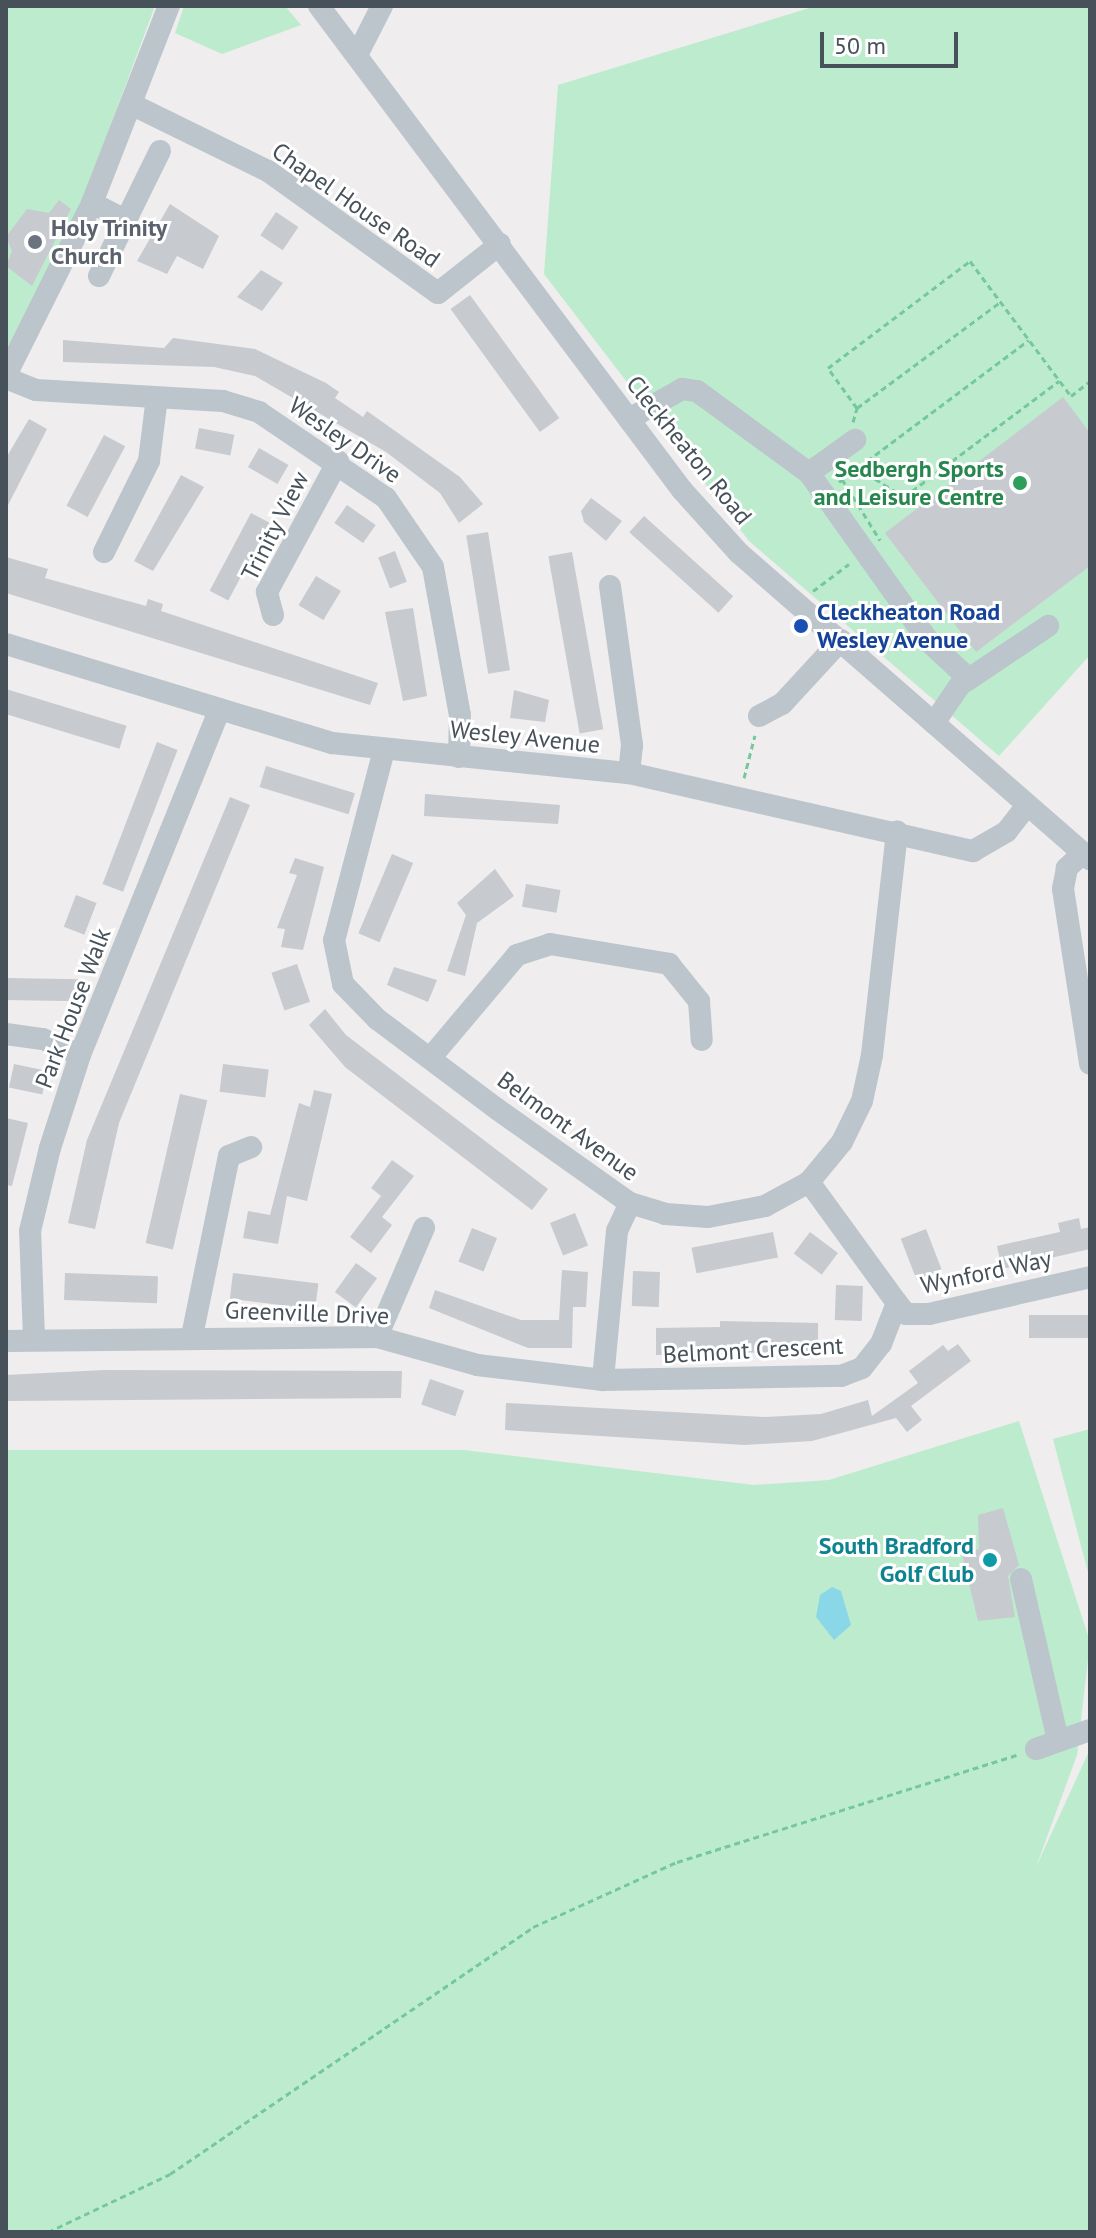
<!DOCTYPE html>
<html>
<head>
<meta charset="utf-8">
<style>
	body { margin:0 }
	#map { position:relative; width:1096px; height:2238px; overflow:hidden; background:#efeded; font-family:"PT Sans",sans-serif }
	div>[style] { position:absolute }
	[style*='--x'] { left:calc(var(--x)*1px); top:calc(var(--y)*1px); width:calc(var(--w)*1px); rotate:calc(var(--a)*1deg) }
	.green>* { inset:0; background:#bceccd }
	.water>* { inset:0; background:#8ad8e7 }
	.building>* { inset:0; background:#c7cacf; transform-origin:0 0 }
	.path>* { height:3px; margin-top:-1.5px; transform-origin:0; background:repeating-linear-gradient(90deg,#76c89c 0 6px,transparent 0 10px) }
	.minor>* { height:22px; margin:-11px; padding:0 11px; transform-origin:11px; border-radius:11px; background:#bbc5cb }
	.dots>* { width:22px; height:22px; translate:-50% -50%; box-sizing:border-box; border:4px solid #fff; border-radius:50% }
	span { translate:-50% -50%; white-space:nowrap; text-align:center; line-height:1.15; -webkit-text-stroke:6px #fff; paint-order:stroke }
	.street-label { font-size:24px; color:#465159 }
	.worship-label { font-size:24px; color:#5b616d; font-weight:700 }
	.left { translate:0 -50%; text-align:left }
	.leisure-label { font-size:24px; color:#27864d; font-weight:700 }
	.right { translate:-100% -50%; text-align:right }
	.transit-label { font-size:24px; color:#164399; font-weight:700 }
	.culture-label { font-size:24px; color:#0d838f; font-weight:700 }
	.frame { position:absolute; inset:0; border:8px solid #465159; pointer-events:none }
	.scale { position:absolute; left:820px; top:32px; width:138px; height:36px; box-sizing:border-box; border:4px solid #465159; border-top:0; padding-left:10px; font-size:24px; line-height:28px; white-space:nowrap; color:#465159; -webkit-text-stroke:6px #fff; paint-order:stroke }
</style>
</head>
<body>
<div id="map">
	<div class="green">
		<div style="clip-path:polygon(6px 6px,155px 6px,81px 205px,6px 350px)"></div>
		<div style="clip-path:polygon(184px 6px,285px 6px,301px 25px,222px 54px,175px 33px)"></div>
		<div style="clip-path:polygon(816px 6px,1090px 6px,1090px 655px,999px 756px,749px 541px,544px 274px,558px 85px)"></div>
		<div style="clip-path:polygon(1019px 1421px,1090px 1642px,1077px 1755px,1036px 1867px,1090px 1749px,1090px 2232px,6px 2232px,6px 1450px,464px 1450px,754px 1485px,829px 1480px)"></div>
		<div style="clip-path:polygon(1090px 1429px,1090px 1580px,1053px 1439px)"></div>
	</div>
	<div class="water">
		<div style="clip-path:polygon(832px 1587px,841px 1591px,851px 1625px,834px 1640px,816px 1617px,820px 1595px)"></div>
	</div>
	<div class="building">
		<div style="clip-path:polygon(59px 200px,71px 209px,32px 286px,6px 266px,12px 251px,6px 237px,27px 209px,49px 213px)"></div>
		<div style="clip-path:polygon(170px 204px,219px 236px,203px 269px,177px 256px,167px 274px,137px 261px)"></div>
		<div style="left:276px;top:212px;width:27px;height:28px;rotate:34deg"></div>
		<div style="clip-path:polygon(261px 270px,283px 283px,262px 311px,237px 297px)"></div>
		<div style="left:470px;top:295px;width:152px;height:24px;rotate:54deg"></div>
		<div style="clip-path:polygon(173px 338px,255px 349px,326px 383px,339px 392px,335px 398px,363px 417px,367px 411px,460px 477px,483px 504px,459px 523px,440px 493px,386px 452px,255px 376px,214px 367px,63px 362px,63px 340px,164px 348px)"></div>
		<div style="clip-path:polygon(1063px 397px,1090px 433px,1090px 566px,976px 652px,885px 533px)"></div>
		<div style="clip-path:polygon(29px 419px,47px 429px,6px 509px,6px 458px)"></div>
		<div style="left:199px;top:428px;width:36px;height:21px;rotate:11deg"></div>
		<div style="left:104px;top:435px;width:24px;height:80px;rotate:28deg"></div>
		<div style="left:259px;top:448px;width:34px;height:22px;rotate:30deg"></div>
		<div style="clip-path:polygon(181px 475px,204px 487px,153px 571px,134px 561px)"></div>
		<div style="clip-path:polygon(591px 498px,622px 521px,606px 541px,584px 522px,581px 511px)"></div>
		<div style="left:347px;top:505px;width:35px;height:22px;rotate:35deg"></div>
		<div style="left:251px;top:513px;width:21px;height:88px;rotate:28deg"></div>
		<div style="left:644px;top:516px;width:120px;height:22px;rotate:42deg"></div>
		<div style="left:488px;top:532px;width:140px;height:22px;rotate:81deg"></div>
		<div style="left:395px;top:551px;width:33px;height:18px;rotate:69deg"></div>
		<div style="left:572px;top:552px;width:180px;height:24px;rotate:80deg"></div>
		<div style="clip-path:polygon(6px 557px,48px 569px,45px 578px,146px 606px,148px 599px,163px 604px,161px 611px,378px 683px,370px 705px,6px 593px)"></div>
		<div style="left:316px;top:576px;width:29px;height:34px;rotate:31deg"></div>
		<div style="clip-path:polygon(413px 608px,427px 696px,403px 701px,385px 612px)"></div>
		<div style="left:6px;top:689px;width:126px;height:24px;rotate:17deg"></div>
		<div style="clip-path:polygon(514px 690px,549px 700px,545px 722px,510px 718px)"></div>
		<div style="left:157px;top:742px;width:22px;height:152px;rotate:21deg"></div>
		<div style="left:266px;top:766px;width:93px;height:22px;rotate:17deg"></div>
		<div style="clip-path:polygon(425px 794px,560px 805px,558px 824px,424px 816px)"></div>
		<div style="clip-path:polygon(230px 797px,250px 805px,119px 1123px,95px 1229px,68px 1223px,87px 1140px)"></div>
		<div style="left:392px;top:854px;width:23px;height:86px;rotate:23deg"></div>
		<div style="clip-path:polygon(295px 858px,324px 867px,303px 950px,281px 947px,285px 929px,277px 928px,297px 875px,289px 873px)"></div>
		<div style="clip-path:polygon(495px 869px,514px 896px,477px 923px,465px 976px,447px 971px,466px 915px,457px 903px)"></div>
		<div style="left:526px;top:884px;width:35px;height:23px;rotate:10deg"></div>
		<div style="left:76px;top:895px;width:22px;height:34px;rotate:21deg"></div>
		<div style="left:297px;top:964px;width:40px;height:27px;rotate:71deg"></div>
		<div style="clip-path:polygon(394px 967px,437px 980px,428px 1002px,387px 985px)"></div>
		<div style="left:6px;top:978px;width:74px;height:22px;rotate:1deg"></div>
		<div style="clip-path:polygon(325px 1009px,346px 1035px,548px 1189px,532px 1210px,345px 1067px,309px 1025px)"></div>
		<div style="left:14px;top:1064px;width:34px;height:24px;rotate:12deg"></div>
		<div style="left:223px;top:1064px;width:46px;height:28px;rotate:7deg"></div>
		<div style="clip-path:polygon(314px 1090px,332px 1094px,307px 1201px,287px 1196px,278px 1244px,243px 1238px,248px 1211px,270px 1215px,299px 1103px,310px 1107px)"></div>
		<div style="left:180px;top:1094px;width:28px;height:153px;rotate:13deg"></div>
		<div style="clip-path:polygon(6px 1118px,28px 1123px,12px 1186px,6px 1185px)"></div>
		<div style="clip-path:polygon(392px 1160px,414px 1176px,382px 1217px,392px 1225px,371px 1253px,350px 1237px,381px 1196px,371px 1188px)"></div>
		<div style="left:575px;top:1213px;width:35px;height:27px;rotate:68deg"></div>
		<div style="clip-path:polygon(1079px 1218px,1081px 1229px,1090px 1227px,1090px 1249px,1002px 1269px,997px 1246px,1060px 1232px,1058px 1223px)"></div>
		<div style="left:472px;top:1228px;width:27px;height:36px;rotate:22deg"></div>
		<div style="left:926px;top:1229px;width:44px;height:27px;rotate:69deg"></div>
		<div style="left:773px;top:1232px;width:26px;height:83px;rotate:79deg"></div>
		<div style="left:810px;top:1232px;width:35px;height:27px;rotate:37deg"></div>
		<div style="left:356px;top:1263px;width:26px;height:36px;rotate:36deg"></div>
		<div style="clip-path:polygon(562px 1270px,588px 1272px,586px 1307px,573px 1307px,572px 1348px,528px 1348px,429px 1308px,435px 1290px,521px 1320px,559px 1320px)"></div>
		<div style="left:633px;top:1271px;width:27px;height:35px;rotate:2deg"></div>
		<div style="left:65px;top:1273px;width:93px;height:27px;rotate:2deg"></div>
		<div style="left:233px;top:1273px;width:86px;height:26px;rotate:7deg"></div>
		<div style="left:836px;top:1285px;width:27px;height:35px;rotate:2deg"></div>
		<div style="left:1090px;top:1315px;width:23px;height:61px;rotate:90deg"></div>
		<div style="clip-path:polygon(720px 1321px,818px 1323px,818px 1351px,656px 1355px,656px 1328px,720px 1327px)"></div>
		<div style="clip-path:polygon(958px 1344px,971px 1361px,911px 1406px,922px 1420px,907px 1432px,896px 1418px,812px 1441px,745px 1445px,505px 1430px,506px 1403px,766px 1417px,821px 1414px,868px 1400px,872px 1416px,918px 1383px,909px 1371px,943px 1345px,948px 1351px)"></div>
		<div style="clip-path:polygon(104px 1370px,402px 1371px,401px 1398px,6px 1401px,6px 1375px)"></div>
		<div style="left:430px;top:1379px;width:36px;height:27px;rotate:19deg"></div>
		<div style="clip-path:polygon(1003px 1508px,1019px 1565px,1008px 1576px,1015px 1617px,978px 1621px,962px 1554px,979px 1549px,978px 1515px)"></div>
	</div>
	<div class="path">
		<div style="--x:857;--y:408;--w:178;--a:-36.5"></div>
		<div style="--x:853;--y:422;--w:15;--a:-74"></div>
		<div style="--x:857;--y:408;--w:49;--a:-125.9"></div>
		<div style="--x:828;--y:368;--w:178;--a:-37"></div>
		<div style="--x:970;--y:261;--w:169;--a:53.2"></div>
		<div style="--x:1071;--y:396;--w:24;--a:-38"></div>
		<div style="--x:859;--y:467;--w:212;--a:-36.8"></div>
		<div style="--x:842;--y:479;--w:72;--a:58.1"></div>
		<div style="--x:839;--y:482;--w:24;--a:-36"></div>
		<div style="--x:858;--y:468;--w:54;--a:32.2"></div>
		<div style="--x:904;--y:497;--w:194;--a:-36.8"></div>
		<div style="--x:813;--y:591;--w:45;--a:-36.9"></div>
		<div style="--x:744;--y:778;--w:44;--a:-75.7"></div>
		<div style="--x:48;--y:2232;--w:135;--a:-25.4"></div>
		<div style="--x:170;--y:2174;--w:439;--a:-34.2"></div>
		<div style="--x:533;--y:1927;--w:158;--a:-24.3"></div>
		<div style="--x:677;--y:1862;--w:356;--a:-17.5"></div>
	</div>
	<div class="minor">
		<div style="--x:319;--y:6;--w:605;--a:53.13"></div>
		<div style="--x:682;--y:490;--w:85;--a:47.9"></div>
		<div style="--x:739;--y:553;--w:466;--a:41.1"></div>
		<div style="--x:358;--y:53;--w:53;--a:-62.9"></div>
		<div style="--x:131;--y:104;--w:153;--a:26.1"></div>
		<div style="--x:268;--y:171;--w:209;--a:35.7"></div>
		<div style="--x:438;--y:293;--w:79;--a:-38.3"></div>
		<div style="--x:92;--y:203;--w:38;--a:27"></div>
		<div style="--x:126;--y:220;--w:77;--a:-63.8"></div>
		<div style="--x:99;--y:276;--w:62;--a:-64.3"></div>
		<div style="--x:6;--y:375;--w:192;--a:-63.4"></div>
		<div style="--x:92;--y:203;--w:212;--a:-68.7"></div>
		<div style="--x:6;--y:378;--w:32;--a:22"></div>
		<div style="--x:36;--y:390;--w:187;--a:3.4"></div>
		<div style="--x:223;--y:401;--w:38;--a:17"></div>
		<div style="--x:259;--y:412;--w:153;--a:34.1"></div>
		<div style="--x:386;--y:498;--w:83;--a:55.7"></div>
		<div style="--x:433;--y:567;--w:150;--a:79.7"></div>
		<div style="--x:460;--y:715;--w:42;--a:91.4"></div>
		<div style="--x:629;--y:419;--w:61;--a:-29.5"></div>
		<div style="--x:682;--y:389;--w:15;--a:8"></div>
		<div style="--x:697;--y:391;--w:139;--a:36.2"></div>
		<div style="--x:809;--y:473;--w:57;--a:-35.7"></div>
		<div style="--x:809;--y:473;--w:207;--a:54.6"></div>
		<div style="--x:929;--y:642;--w:50;--a:42.6"></div>
		<div style="--x:966;--y:676;--w:57;--a:124.2"></div>
		<div style="--x:104;--y:552;--w:102;--a:-63.7"></div>
		<div style="--x:149;--y:461;--w:64;--a:-82.9"></div>
		<div style="--x:610;--y:586;--w:161;--a:82.1"></div>
		<div style="--x:632;--y:745;--w:28;--a:96"></div>
		<div style="--x:273;--y:615;--w:24;--a:-105"></div>
		<div style="--x:267;--y:592;--w:149;--a:-61.5"></div>
		<div style="--x:6;--y:644;--w:341;--a:16.9"></div>
		<div style="--x:332;--y:743;--w:299;--a:5.8"></div>
		<div style="--x:629;--y:773;--w:353;--a:12.8"></div>
		<div style="--x:973;--y:851;--w:39;--a:-30"></div>
		<div style="--x:1007;--y:831;--w:33;--a:-52"></div>
		<div style="--x:966;--y:681;--w:99;--a:-33.9"></div>
		<div style="--x:759;--y:716;--w:26;--a:-28"></div>
		<div style="--x:782;--y:704;--w:87;--a:-47.3"></div>
		<div style="--x:384;--y:750;--w:196;--a:104.7"></div>
		<div style="--x:334;--y:940;--w:45;--a:78.4"></div>
		<div style="--x:343;--y:984;--w:49;--a:45.8"></div>
		<div style="--x:377;--y:1019;--w:150;--a:36.9"></div>
		<div style="--x:497;--y:1109;--w:163;--a:35.3"></div>
		<div style="--x:630;--y:1203;--w:37;--a:17"></div>
		<div style="--x:665;--y:1214;--w:43;--a:4"></div>
		<div style="--x:708;--y:1217;--w:58;--a:-10.9"></div>
		<div style="--x:765;--y:1206;--w:50;--a:-28.6"></div>
		<div style="--x:809;--y:1182;--w:52;--a:-50.5"></div>
		<div style="--x:842;--y:1142;--w:46;--a:-64"></div>
		<div style="--x:862;--y:1101;--w:47;--a:-77.7"></div>
		<div style="--x:872;--y:1055;--w:225;--a:-83.6"></div>
		<div style="--x:1082;--y:854;--w:21;--a:137"></div>
		<div style="--x:1067;--y:868;--w:21;--a:101"></div>
		<div style="--x:1063;--y:889;--w:177;--a:81.2"></div>
		<div style="--x:6;--y:1034;--w:37;--a:8"></div>
		<div style="--x:43;--y:1039;--w:40;--a:23.4"></div>
		<div style="--x:432;--y:1056;--w:132;--a:-49.9"></div>
		<div style="--x:517;--y:955;--w:35;--a:-18"></div>
		<div style="--x:550;--y:944;--w:121;--a:9.5"></div>
		<div style="--x:669;--y:964;--w:48;--a:51"></div>
		<div style="--x:699;--y:1001;--w:39;--a:86"></div>
		<div style="--x:630;--y:1203;--w:31;--a:115"></div>
		<div style="--x:617;--y:1231;--w:150;--a:95.4"></div>
		<div style="--x:603;--y:1380;--w:238;--a:-1"></div>
		<div style="--x:841;--y:1376;--w:22;--a:-21"></div>
		<div style="--x:862;--y:1368;--w:31;--a:-52"></div>
		<div style="--x:881;--y:1344;--w:44;--a:-68.7"></div>
		<div style="--x:897;--y:1303;--w:150;--a:-126"></div>
		<div style="--x:897;--y:1303;--w:14;--a:51"></div>
		<div style="--x:906;--y:1314;--w:23;--a:0"></div>
		<div style="--x:929;--y:1314;--w:165;--a:-12.9"></div>
		<div style="--x:192;--y:1336;--w:184;--a:-78.4"></div>
		<div style="--x:229;--y:1156;--w:24;--a:-22"></div>
		<div style="--x:377;--y:1337;--w:119;--a:-66.7"></div>
		<div style="--x:34;--y:1338;--w:107;--a:-92.1"></div>
		<div style="--x:30;--y:1231;--w:85;--a:-76.5"></div>
		<div style="--x:50;--y:1148;--w:98;--a:-72.1"></div>
		<div style="--x:80;--y:1055;--w:373;--a:-68"></div>
		<div style="--x:6;--y:1341;--w:371;--a:-0.6"></div>
		<div style="--x:377;--y:1337;--w:104;--a:15.6"></div>
		<div style="--x:477;--y:1365;--w:127;--a:6.8"></div>
		<div style="--x:1021;--y:1579;--w:166;--a:77.1"></div>
		<div style="--x:1036;--y:1749;--w:57;--a:-19.4"></div>
	</div>
	<div class="dots">
		<div style="left:35px;top:242px;background:#6b7280"></div>
		<div style="left:1020px;top:483px;background:#2e9e5b"></div>
		<div style="left:801px;top:626px;background:#1a4fb4"></div>
		<div style="left:990px;top:1560px;background:#0f9aa8"></div>
	</div>
	<div class="street-label">
		<span style="left:356px;top:205px;rotate:35deg">Chapel House Road</span>
		<span style="left:345px;top:440px;rotate:35deg">Wesley Drive</span>
		<span style="left:689px;top:450px;rotate:51deg">Cleckheaton Road</span>
		<span style="left:275px;top:526px;rotate:-63deg">Trinity View</span>
		<span style="left:525px;top:737px;rotate:6deg">Wesley Avenue</span>
		<span style="left:73px;top:1008px;rotate:-69deg">Park House Walk</span>
		<span style="left:568px;top:1126px;rotate:36deg">Belmont Avenue</span>
		<span style="left:986px;top:1272px;rotate:-12deg">Wynford Way</span>
		<span style="left:307px;top:1313px;rotate:2deg">Greenville Drive</span>
		<span style="left:753px;top:1350px;rotate:-3deg">Belmont Crescent</span>
	</div>
	<div class="worship-label">
		<span class="left" style="left:51px;top:242px">Holy Trinity<br>Church</span>
	</div>
	<div class="leisure-label">
		<span class="right" style="left:1004px;top:483px">Sedbergh Sports<br>and Leisure Centre</span>
	</div>
	<div class="transit-label">
		<span class="left" style="left:817px;top:626px">Cleckheaton Road<br>Wesley Avenue</span>
	</div>
	<div class="culture-label">
		<span class="right" style="left:974px;top:1560px">South Bradford<br>Golf Club</span>
	</div>
	<div class="frame"></div>
	<div class="scale">50 m</div>
</div>
</body>
</html>
